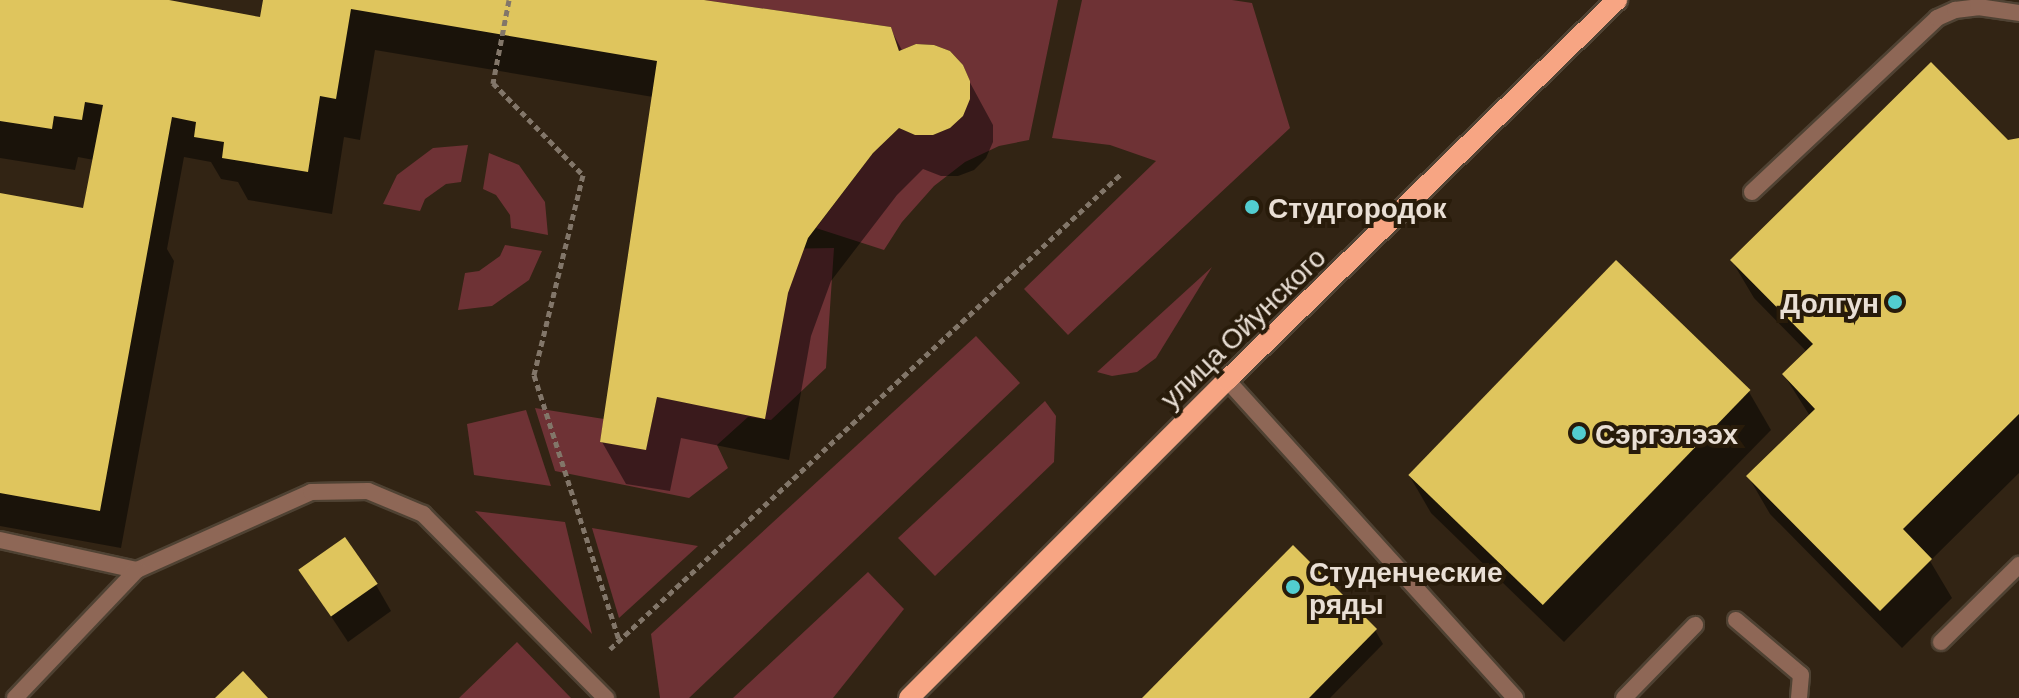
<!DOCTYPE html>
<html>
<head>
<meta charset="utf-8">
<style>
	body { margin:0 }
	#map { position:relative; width:2019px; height:698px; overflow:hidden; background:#322414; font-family:Barlow,sans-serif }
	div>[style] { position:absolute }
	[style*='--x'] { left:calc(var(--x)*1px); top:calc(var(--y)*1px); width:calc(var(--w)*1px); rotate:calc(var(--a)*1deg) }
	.green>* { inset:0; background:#6e3235 }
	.shadow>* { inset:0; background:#0007 }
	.building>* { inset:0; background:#dfc55d; transform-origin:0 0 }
	.path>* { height:5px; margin-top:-2.5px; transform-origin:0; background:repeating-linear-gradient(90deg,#827669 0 6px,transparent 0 10px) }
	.roads { filter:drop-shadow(2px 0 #4f4233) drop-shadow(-2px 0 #4f4233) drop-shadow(0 2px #4f4233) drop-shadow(0 -2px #4f4233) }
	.service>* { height:16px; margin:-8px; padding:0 8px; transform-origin:8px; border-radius:8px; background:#8e6756 }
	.primary>* { height:20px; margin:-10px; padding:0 10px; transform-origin:10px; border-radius:10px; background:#f7a583 }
	.dots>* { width:22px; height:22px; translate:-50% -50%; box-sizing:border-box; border:4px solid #281b0a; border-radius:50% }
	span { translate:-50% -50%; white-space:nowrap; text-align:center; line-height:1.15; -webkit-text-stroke:8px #281b0a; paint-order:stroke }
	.poi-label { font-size:28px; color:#e9dfd5; font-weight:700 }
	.left { translate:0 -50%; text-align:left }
	.right { translate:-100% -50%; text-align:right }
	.street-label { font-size:28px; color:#e9dfd5 }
</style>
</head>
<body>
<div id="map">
	<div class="green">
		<div style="clip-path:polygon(704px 0,1058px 0,1029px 140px,999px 146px,965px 162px,934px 186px,902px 222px,884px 250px,816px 228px,873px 153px,899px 128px,915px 135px,933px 135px,950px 128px,970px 81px,963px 65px,950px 51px,934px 45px,916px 44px,899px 51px,891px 27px)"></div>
		<div style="clip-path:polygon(1082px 0,1232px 0,1252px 3px,1290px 128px,1068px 335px,1024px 289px,1156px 161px,1110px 145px,1052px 138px)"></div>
		<div style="clip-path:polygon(468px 145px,461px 182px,446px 184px,425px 199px,420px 211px,383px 204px,397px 175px,433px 148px)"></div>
		<div style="clip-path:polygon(489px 153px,519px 165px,545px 202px,548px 235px,511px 228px,510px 215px,496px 195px,483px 189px)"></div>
		<div style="clip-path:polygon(505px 245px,542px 251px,529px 280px,492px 306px,458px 310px,465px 273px,479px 271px,500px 256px)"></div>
		<div style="clip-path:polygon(834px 248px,826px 368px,771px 420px,748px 417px,717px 445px,728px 468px,689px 498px,555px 471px,535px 408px,604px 419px,600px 442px,646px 449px,657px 397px,692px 404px,776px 249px)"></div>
		<div style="clip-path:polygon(1212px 267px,1156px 358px,1137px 372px,1112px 376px,1097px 372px)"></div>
		<div style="clip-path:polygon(976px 336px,1020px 383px,689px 698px,660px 698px,651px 634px)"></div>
		<div style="clip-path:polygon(1045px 401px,1056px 416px,1054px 462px,935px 576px,898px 538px)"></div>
		<div style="clip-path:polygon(526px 410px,551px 486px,474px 475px,467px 424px)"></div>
		<div style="clip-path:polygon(475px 511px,565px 522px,592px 634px)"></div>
		<div style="clip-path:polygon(592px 528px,698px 546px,619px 618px)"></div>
		<div style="clip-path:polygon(868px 572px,904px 609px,833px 698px,733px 698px)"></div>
		<div style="clip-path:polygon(517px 642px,571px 698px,459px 698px)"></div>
	</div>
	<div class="shadow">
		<div style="clip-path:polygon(0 0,155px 0,262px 19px,265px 0,696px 0,890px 28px,903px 52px,961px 66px,993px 125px,993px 142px,986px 158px,974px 170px,958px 176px,941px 176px,923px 169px,897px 195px,831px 281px,811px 336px,789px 460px,681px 438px,670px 491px,626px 484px,602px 442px,653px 97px,375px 50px,360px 140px,344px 137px,332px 214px,248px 200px,238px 182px,221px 179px,211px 162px,184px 157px,167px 249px,174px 261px,121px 548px,0 526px,0 195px,88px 211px,94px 160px,78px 157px,75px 170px,0 158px)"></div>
		<div style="clip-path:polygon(2019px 140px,2019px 473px,1930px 561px,1952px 598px,1902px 648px,1770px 514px,1748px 476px,1810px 416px,1784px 375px,1807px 352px,1754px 298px,1732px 261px,2007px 142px)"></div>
		<div style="clip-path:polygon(1749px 392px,1771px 430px,1564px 642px,1431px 513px,1409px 475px)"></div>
		<div style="clip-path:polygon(301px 571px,376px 585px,391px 611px,348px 642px)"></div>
		<div style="clip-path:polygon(1375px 630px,1383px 644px,1330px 698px,1145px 698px)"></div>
	</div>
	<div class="building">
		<div style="clip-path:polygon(0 0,169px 0,260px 17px,263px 0,704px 0,891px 27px,899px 51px,916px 44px,934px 45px,950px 51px,963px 65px,970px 81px,970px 99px,963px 116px,950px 128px,933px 135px,915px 135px,899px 128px,873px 153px,808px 238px,788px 293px,765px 419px,657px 397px,646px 450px,600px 442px,657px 61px,351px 9px,336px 99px,320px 96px,308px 172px,222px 158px,224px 142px,194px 137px,196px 122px,172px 117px,100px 511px,0 493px,0 193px,83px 208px,103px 105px,85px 102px,82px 120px,54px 116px,52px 129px,0 121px)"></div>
		<div style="clip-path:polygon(1931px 62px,2008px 140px,2019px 138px,2019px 414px,1903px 529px,1932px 559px,1880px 611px,1746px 476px,1815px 409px,1782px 374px,1813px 344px,1730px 260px)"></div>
		<div style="left:1616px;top:260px;width:187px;height:299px;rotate:44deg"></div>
		<div style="left:345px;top:537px;width:57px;height:57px;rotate:55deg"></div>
		<div style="clip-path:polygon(1293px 545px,1377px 629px,1309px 698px,1142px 698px)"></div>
		<div style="clip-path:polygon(243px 671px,268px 698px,215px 698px)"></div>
	</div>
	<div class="path">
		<div style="--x:509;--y:0;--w:85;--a:100.9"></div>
		<div style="--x:493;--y:83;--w:129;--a:45.6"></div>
		<div style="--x:583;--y:175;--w:206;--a:103.8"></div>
		<div style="--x:534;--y:375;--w:278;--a:72.2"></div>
		<div style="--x:610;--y:649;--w:698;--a:-42.91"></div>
	</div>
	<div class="roads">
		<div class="service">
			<div style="--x:1752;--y:192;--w:254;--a:-43.2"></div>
			<div style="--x:1937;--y:18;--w:20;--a:-24"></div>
			<div style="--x:1955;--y:10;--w:23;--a:-7"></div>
			<div style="--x:1978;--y:7;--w:41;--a:8.3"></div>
			<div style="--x:1227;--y:380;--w:429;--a:47.8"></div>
			<div style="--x:0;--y:540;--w:140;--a:12.4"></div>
			<div style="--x:137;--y:570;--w:191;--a:-24.1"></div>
			<div style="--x:311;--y:492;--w:57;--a:-1"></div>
			<div style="--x:368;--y:491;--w:60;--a:22.7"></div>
			<div style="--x:423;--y:514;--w:260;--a:45.2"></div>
			<div style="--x:1736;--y:620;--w:85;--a:40.2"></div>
			<div style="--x:1801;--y:675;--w:23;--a:95"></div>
			<div style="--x:1941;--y:642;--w:110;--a:-44.6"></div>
			<div style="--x:15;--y:698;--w:177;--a:-46.4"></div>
			<div style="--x:1624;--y:698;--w:102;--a:-45.8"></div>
		</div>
		<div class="primary">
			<div style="--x:909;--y:698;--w:450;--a:-45"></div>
			<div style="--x:1227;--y:380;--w:545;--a:-44.26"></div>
		</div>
	</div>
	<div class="dots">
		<div style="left:1252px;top:207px;background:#52cdd0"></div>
		<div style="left:1895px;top:302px;background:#52cdd0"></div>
		<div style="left:1579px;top:433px;background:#52cdd0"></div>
		<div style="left:1293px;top:587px;background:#52cdd0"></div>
	</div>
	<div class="poi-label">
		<span class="left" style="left:1268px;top:207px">Студгородок</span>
		<span class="right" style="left:1879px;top:302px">Долгун</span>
		<span class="left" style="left:1595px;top:433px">Сэргэлээх</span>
		<span class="left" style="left:1309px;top:587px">Студенческие<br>ряды</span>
	</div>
	<div class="street-label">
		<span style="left:1242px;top:327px;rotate:-44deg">улица Ойунского</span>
	</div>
</div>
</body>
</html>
